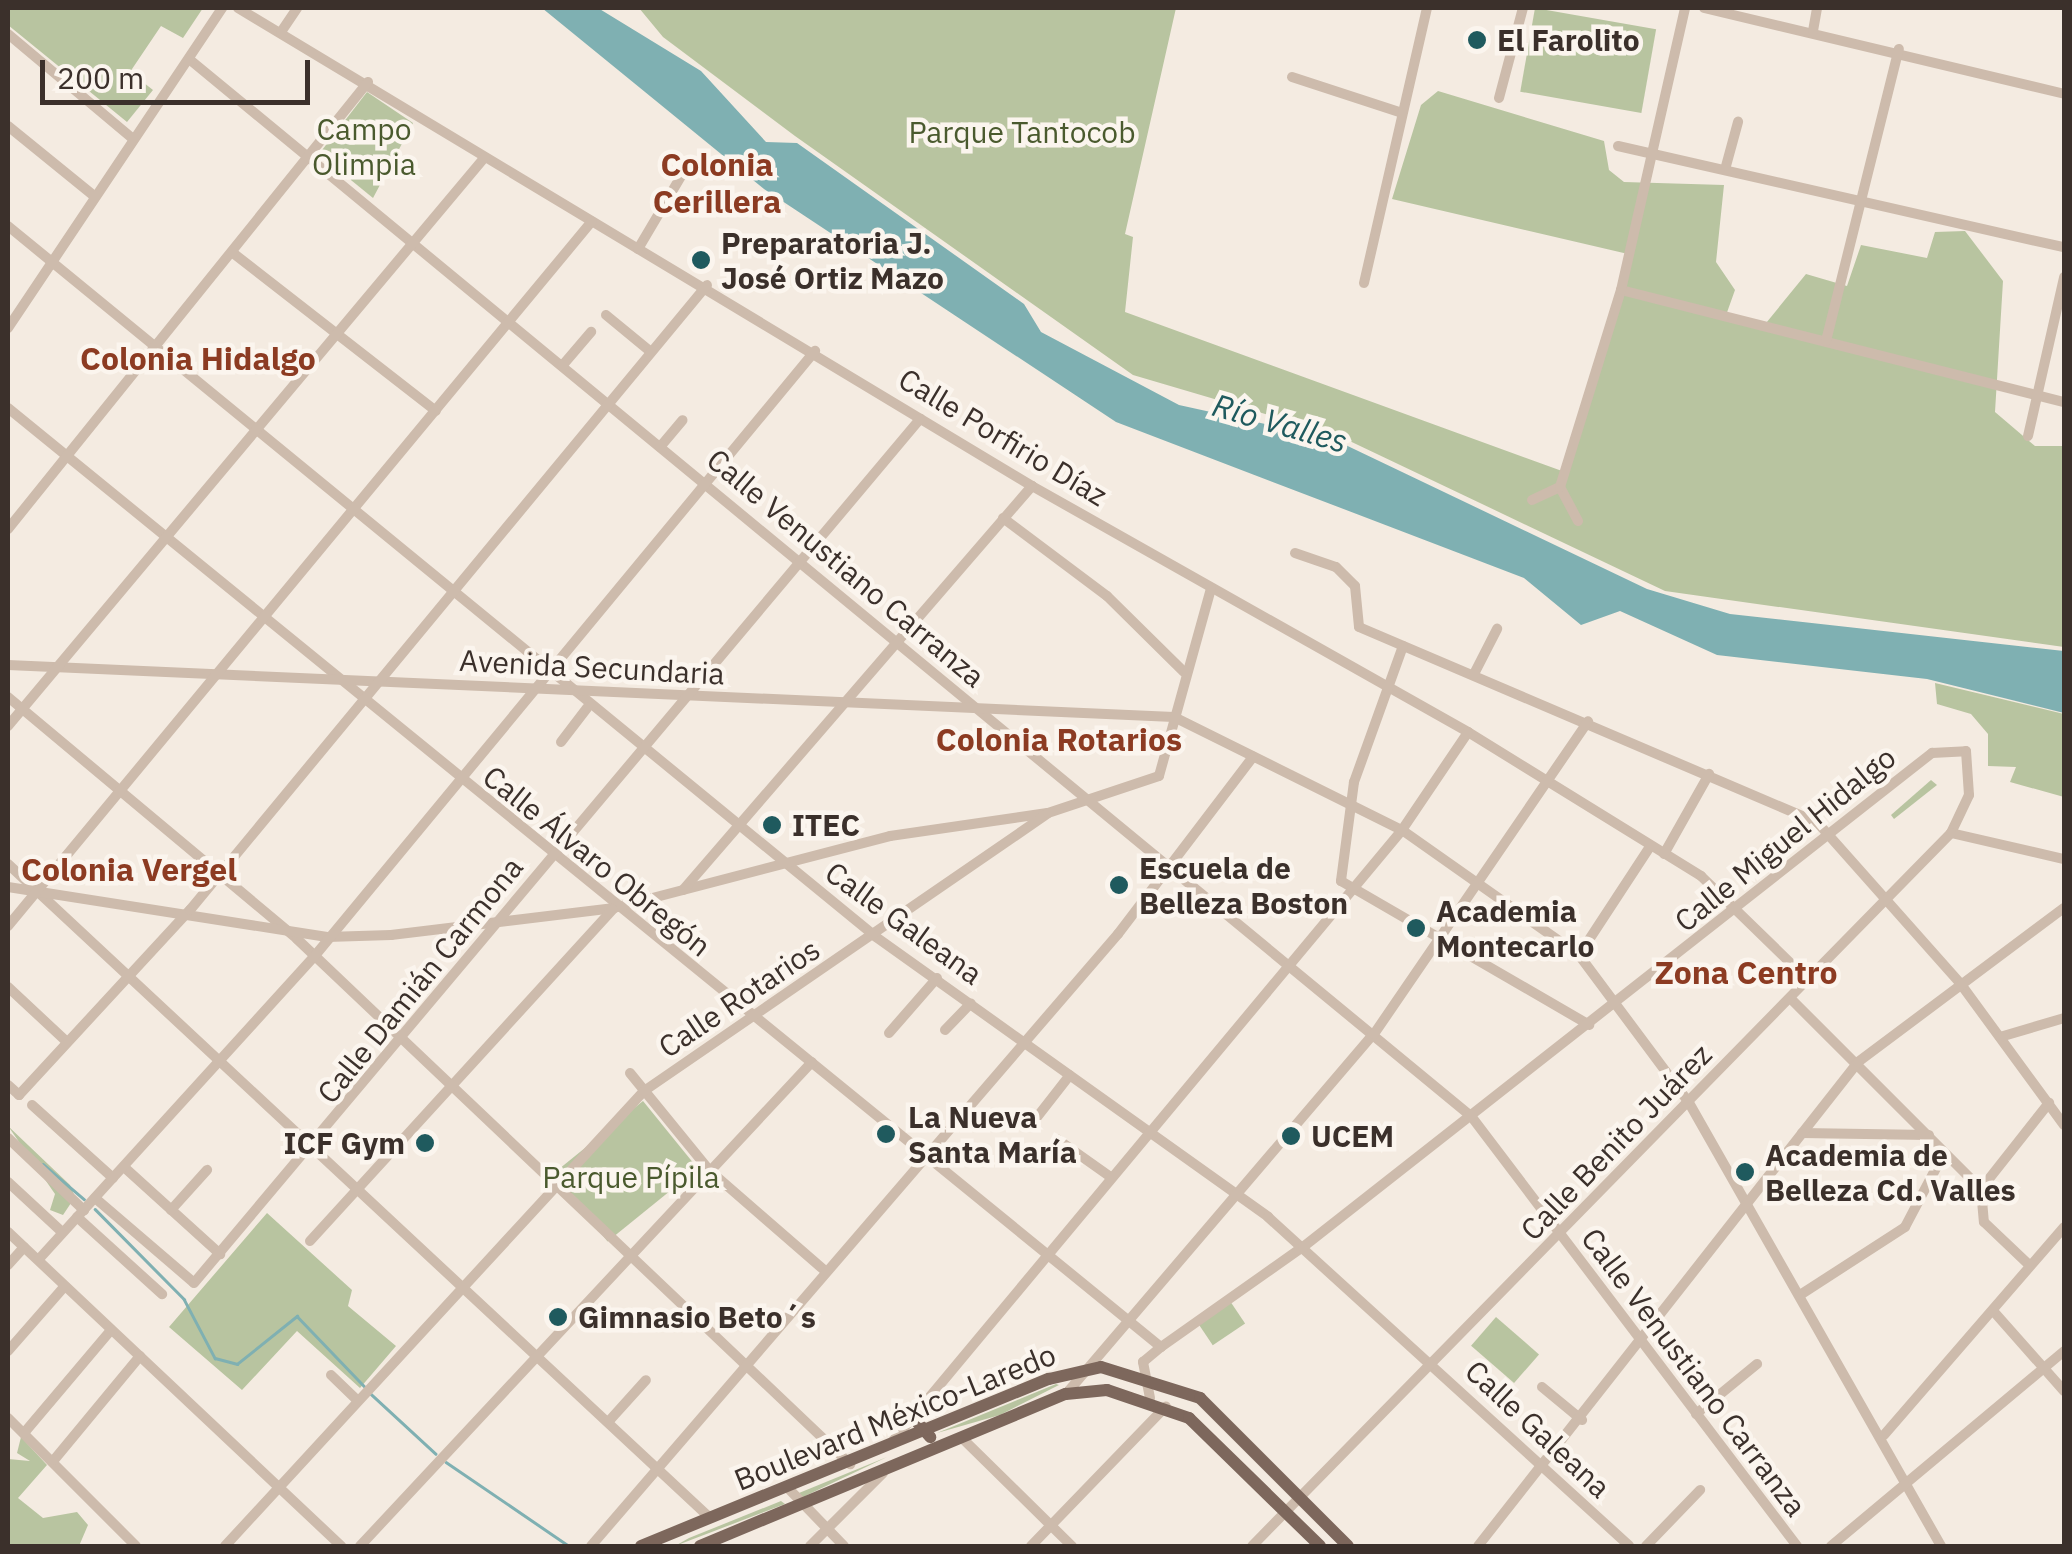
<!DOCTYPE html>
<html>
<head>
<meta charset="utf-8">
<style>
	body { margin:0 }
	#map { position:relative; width:2072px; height:1554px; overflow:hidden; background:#f4ebe1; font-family:"IBM Plex Sans",sans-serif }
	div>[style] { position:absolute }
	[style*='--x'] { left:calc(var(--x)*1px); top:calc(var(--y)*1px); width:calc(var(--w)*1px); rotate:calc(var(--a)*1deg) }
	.green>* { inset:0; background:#b8c4a0; transform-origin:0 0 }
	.water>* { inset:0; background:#7fb0b2 }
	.round { border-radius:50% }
	.stream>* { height:2.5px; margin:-1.25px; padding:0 1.25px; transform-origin:1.25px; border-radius:1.25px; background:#7fb0b2 }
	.minor>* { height:10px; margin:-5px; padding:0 5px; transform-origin:5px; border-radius:5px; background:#cdbbac }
	.major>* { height:12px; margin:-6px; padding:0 6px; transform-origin:6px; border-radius:6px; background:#7d675c }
	.dots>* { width:28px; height:28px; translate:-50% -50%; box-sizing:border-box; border:5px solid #fbf5ee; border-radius:50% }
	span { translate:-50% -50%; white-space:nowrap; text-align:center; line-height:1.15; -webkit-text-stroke:9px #fbf5ee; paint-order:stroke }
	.poi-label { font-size:30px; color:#3b302b; font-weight:700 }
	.left { translate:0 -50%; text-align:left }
	.right { translate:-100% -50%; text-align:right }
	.park-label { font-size:30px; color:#4a5a2e }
	.street-label { font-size:30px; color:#3b302b }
	.neighbourhood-label { font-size:32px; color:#8c3b22; font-weight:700 }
	.water-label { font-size:32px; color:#1f5a5e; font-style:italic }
	.frame { position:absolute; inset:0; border:10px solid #3b302b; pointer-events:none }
	.scale { position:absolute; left:40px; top:60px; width:270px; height:45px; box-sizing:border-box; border:5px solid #3b302b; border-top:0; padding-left:12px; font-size:30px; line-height:35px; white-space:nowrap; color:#3b302b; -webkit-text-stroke:8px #fbf5ee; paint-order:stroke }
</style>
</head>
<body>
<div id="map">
	<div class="green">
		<div style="clip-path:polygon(8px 8px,203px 8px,183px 38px,161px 26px,130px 72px,153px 90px,127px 122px,8px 25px)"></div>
		<div style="clip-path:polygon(639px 8px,1176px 8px,1125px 234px,1133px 237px,1125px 312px,1562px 471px,1628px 254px,1392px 199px,1421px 105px,1438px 91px,1604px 141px,1609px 170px,1624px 182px,1724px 185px,1716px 262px,1735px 290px,1725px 318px,1762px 328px,1806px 274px,1847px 286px,1861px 245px,1927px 258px,1935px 232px,1965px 231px,2003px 281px,1995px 412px,2035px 446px,2064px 446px,2064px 647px,1665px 591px,1337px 435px,1133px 375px,795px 136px,663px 37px)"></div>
		<div style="left:1535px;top:8px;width:123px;height:85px;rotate:10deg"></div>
		<div style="clip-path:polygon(367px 92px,413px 123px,373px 198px,319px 154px)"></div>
		<div style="clip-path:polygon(1935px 683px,2064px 714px,2064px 797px,2010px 782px,2016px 767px,1988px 766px,1988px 734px,1971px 714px,1937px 704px)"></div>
		<div style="clip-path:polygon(1931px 780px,1937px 785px,1894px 819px,1891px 815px)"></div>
		<div style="left:643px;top:1101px;width:87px;height:116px;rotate:51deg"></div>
		<div style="clip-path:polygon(8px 1126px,70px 1185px,75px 1197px,63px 1215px,50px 1210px,55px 1194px)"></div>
		<div style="clip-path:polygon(267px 1213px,352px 1290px,348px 1306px,396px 1346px,360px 1388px,297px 1331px,242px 1390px,169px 1327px)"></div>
		<div style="left:1230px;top:1301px;width:27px;height:39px;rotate:56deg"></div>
		<div style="left:1496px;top:1317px;width:57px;height:38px;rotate:41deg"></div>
		<div style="clip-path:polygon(1059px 1385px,1000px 1415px,937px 1433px,1056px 1384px)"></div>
		<div style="clip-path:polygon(21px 1437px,47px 1465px,18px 1498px,43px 1518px,77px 1512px,88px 1525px,79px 1546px,8px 1546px,8px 1459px,30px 1461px,17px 1453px)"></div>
		<div style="clip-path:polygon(887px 1457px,803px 1497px,799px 1493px)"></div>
		<div style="clip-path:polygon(781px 1501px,785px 1504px,675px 1546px,689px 1538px)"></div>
	</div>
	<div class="water">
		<div style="clip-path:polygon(542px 8px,598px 8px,701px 71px,766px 142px,797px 143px,1024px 304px,1041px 332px,1179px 405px,1333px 439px,1647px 589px,1730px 614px,2064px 651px,2064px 713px,1927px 679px,1717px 655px,1620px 611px,1581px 625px,1524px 578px,1116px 422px,764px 189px)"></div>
		<div class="round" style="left:1465px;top:28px;width:22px;height:22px"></div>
	</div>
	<div class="stream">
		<div style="--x:43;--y:1164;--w:54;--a:40.5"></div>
		<div style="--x:95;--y:1209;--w:127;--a:45.3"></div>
		<div style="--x:184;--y:1299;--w:67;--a:62.3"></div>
		<div style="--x:215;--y:1358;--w:23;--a:15"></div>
		<div style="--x:237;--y:1364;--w:77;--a:-38.7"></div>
		<div style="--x:297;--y:1316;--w:100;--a:46.2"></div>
		<div style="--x:371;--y:1394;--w:88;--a:42.7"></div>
		<div style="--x:446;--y:1462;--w:149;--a:34.3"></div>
	</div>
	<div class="minor">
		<div style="--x:238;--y:8;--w:927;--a:31.05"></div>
		<div style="--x:1032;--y:486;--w:501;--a:29.43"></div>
		<div style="--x:1468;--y:732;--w:274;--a:31.7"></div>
		<div style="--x:1701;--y:876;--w:152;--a:44.2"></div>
		<div style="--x:1704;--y:8;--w:370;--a:13.4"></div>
		<div style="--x:1813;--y:31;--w:23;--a:-80"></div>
		<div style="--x:281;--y:32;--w:29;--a:-56"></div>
		<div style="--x:8;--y:34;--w:163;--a:40"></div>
		<div style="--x:189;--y:59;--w:1662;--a:39.51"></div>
		<div style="--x:1471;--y:1116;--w:540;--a:52.83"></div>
		<div style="--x:1292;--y:77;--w:116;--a:18.1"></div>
		<div style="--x:1499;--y:98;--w:93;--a:-75.1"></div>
		<div style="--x:8;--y:126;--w:111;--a:39.1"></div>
		<div style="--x:1618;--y:146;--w:457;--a:12.8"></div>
		<div style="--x:1726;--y:166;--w:46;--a:-74.7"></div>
		<div style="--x:8;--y:226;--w:1122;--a:39.32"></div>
		<div style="--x:876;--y:937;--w:482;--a:35.5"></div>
		<div style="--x:1268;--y:1217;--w:488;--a:42.3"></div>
		<div style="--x:638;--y:249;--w:88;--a:-59.4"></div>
		<div style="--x:233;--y:253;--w:257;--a:37.9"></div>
		<div style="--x:1364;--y:283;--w:282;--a:-77.1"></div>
		<div style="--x:1621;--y:290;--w:457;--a:14.2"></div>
		<div style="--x:606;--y:315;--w:58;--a:39.4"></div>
		<div style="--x:8;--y:328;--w:385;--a:-56.2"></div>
		<div style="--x:1826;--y:341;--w:301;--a:-76"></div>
		<div style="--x:562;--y:366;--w:45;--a:-49.5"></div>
		<div style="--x:8;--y:408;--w:1487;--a:39.16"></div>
		<div style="--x:2028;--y:436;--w:163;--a:-77.2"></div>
		<div style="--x:660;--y:447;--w:35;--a:-50"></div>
		<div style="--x:1532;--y:500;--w:31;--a:-25"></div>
		<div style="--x:1003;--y:518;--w:130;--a:36.9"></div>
		<div style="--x:1107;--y:596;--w:108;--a:44.6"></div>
		<div style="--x:1578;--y:521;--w:38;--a:-118"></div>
		<div style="--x:1560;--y:487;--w:206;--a:-72.8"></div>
		<div style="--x:1621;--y:290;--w:289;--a:-77.2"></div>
		<div style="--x:8;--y:529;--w:574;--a:-51.15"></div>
		<div style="--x:1295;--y:553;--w:43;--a:18.9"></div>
		<div style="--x:1336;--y:567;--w:27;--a:45"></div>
		<div style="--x:1355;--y:586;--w:41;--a:84.4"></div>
		<div style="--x:1359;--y:627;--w:498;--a:23.1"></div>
		<div style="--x:1817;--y:822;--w:215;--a:48.4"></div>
		<div style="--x:1960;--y:983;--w:176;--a:53.8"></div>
		<div style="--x:1403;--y:646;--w:145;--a:109.8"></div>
		<div style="--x:1354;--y:782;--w:100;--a:97.5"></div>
		<div style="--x:1341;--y:881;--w:287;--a:30.1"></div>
		<div style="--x:8;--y:665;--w:1167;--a:2.55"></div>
		<div style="--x:1174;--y:717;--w:254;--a:26.4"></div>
		<div style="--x:1402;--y:830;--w:217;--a:35.2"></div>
		<div style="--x:1579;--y:955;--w:182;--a:53.3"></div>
		<div style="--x:1688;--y:1101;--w:512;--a:60.38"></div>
		<div style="--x:1474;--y:674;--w:51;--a:-62.9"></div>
		<div style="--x:8;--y:697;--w:377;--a:39.9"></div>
		<div style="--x:297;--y:939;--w:763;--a:43.51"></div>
		<div style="--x:8;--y:726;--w:742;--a:-50.03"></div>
		<div style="--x:561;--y:742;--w:43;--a:-52.6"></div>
		<div style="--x:1951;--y:833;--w:116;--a:13"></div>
		<div style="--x:1664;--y:854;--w:92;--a:-60.6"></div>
		<div style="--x:8;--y:864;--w:959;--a:42.97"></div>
		<div style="--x:8;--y:887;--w:323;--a:8.9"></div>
		<div style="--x:327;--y:937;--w:64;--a:-1.8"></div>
		<div style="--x:391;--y:935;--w:225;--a:-6.9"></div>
		<div style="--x:614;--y:908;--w:285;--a:-14.6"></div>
		<div style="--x:890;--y:836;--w:159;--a:-8.3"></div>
		<div style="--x:683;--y:890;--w:534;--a:-49.18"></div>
		<div style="--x:8;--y:926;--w:915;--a:-50.36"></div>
		<div style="--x:1579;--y:955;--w:128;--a:-56.8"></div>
		<div style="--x:8;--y:987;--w:79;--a:43"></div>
		<div style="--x:1792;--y:1000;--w:267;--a:45"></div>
		<div style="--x:1981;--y:1189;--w:33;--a:85"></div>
		<div style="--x:1984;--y:1222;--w:59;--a:43.6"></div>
		<div style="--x:945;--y:1030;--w:37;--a:-46"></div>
		<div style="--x:889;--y:1033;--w:73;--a:-48.9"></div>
		<div style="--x:2000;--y:1037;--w:67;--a:-16.5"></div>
		<div style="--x:630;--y:1073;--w:125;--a:50.8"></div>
		<div style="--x:709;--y:1170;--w:151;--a:41"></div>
		<div style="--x:8;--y:1085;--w:15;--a:42"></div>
		<div style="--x:19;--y:1095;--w:252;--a:-47.3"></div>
		<div style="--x:190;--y:910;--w:811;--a:-50.4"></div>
		<div style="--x:32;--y:1105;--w:109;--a:42"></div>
		<div style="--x:1034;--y:1121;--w:58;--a:-52"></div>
		<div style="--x:1802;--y:1133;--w:127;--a:0.9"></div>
		<div style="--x:8;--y:1138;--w:105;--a:43.5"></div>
		<div style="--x:1057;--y:1139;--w:67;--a:35.3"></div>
		<div style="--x:124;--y:1167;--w:130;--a:42.2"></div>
		<div style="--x:8;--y:1182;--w:74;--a:42.8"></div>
		<div style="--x:1981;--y:1189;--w:110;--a:-51.7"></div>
		<div style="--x:95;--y:1198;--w:130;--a:40.6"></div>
		<div style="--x:194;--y:1283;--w:1129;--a:-49.96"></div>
		<div style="--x:171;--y:1210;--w:54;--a:-48"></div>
		<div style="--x:77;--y:1217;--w:115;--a:42.2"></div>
		<div style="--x:8;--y:1232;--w:458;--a:43.3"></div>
		<div style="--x:310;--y:1241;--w:449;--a:-47.6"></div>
		<div style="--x:39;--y:1259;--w:407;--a:-47.7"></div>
		<div style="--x:313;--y:958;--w:788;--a:-50.41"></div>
		<div style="--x:8;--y:1265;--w:24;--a:-48"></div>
		<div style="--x:1800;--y:1295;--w:125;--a:-32.9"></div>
		<div style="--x:1905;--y:1227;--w:84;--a:-62.2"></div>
		<div style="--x:1995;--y:1313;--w:104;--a:48.5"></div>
		<div style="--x:8;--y:1351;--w:86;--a:-48.8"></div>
		<div style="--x:331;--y:1375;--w:37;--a:44"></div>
		<div style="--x:1542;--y:1387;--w:52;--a:39.5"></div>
		<div style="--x:1066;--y:1394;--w:474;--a:-49.5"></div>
		<div style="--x:1374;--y:1034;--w:379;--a:-55.6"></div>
		<div style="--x:1150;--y:1398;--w:37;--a:-101"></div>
		<div style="--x:1143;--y:1362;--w:23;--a:-40"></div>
		<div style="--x:1161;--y:1347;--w:174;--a:-35.2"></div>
		<div style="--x:1303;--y:1247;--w:800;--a:-38.15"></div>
		<div style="--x:1932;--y:753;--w:34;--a:-3"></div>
		<div style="--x:1966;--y:751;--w:44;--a:86.1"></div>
		<div style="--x:1969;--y:795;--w:42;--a:115.3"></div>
		<div style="--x:1951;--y:833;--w:998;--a:134.43"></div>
		<div style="--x:1696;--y:1414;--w:79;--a:-39.3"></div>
		<div style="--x:8;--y:1418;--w:181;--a:45"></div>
		<div style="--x:609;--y:1421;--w:55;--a:-47.9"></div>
		<div style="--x:24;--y:1433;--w:135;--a:-49.8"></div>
		<div style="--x:1884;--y:1435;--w:275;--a:-49.1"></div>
		<div style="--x:963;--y:1439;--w:153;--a:44.5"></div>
		<div style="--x:893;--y:1441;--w:795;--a:-50.2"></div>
		<div style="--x:1402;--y:830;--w:118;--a:-56"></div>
		<div style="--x:54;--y:1460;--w:135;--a:-50.4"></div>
		<div style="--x:787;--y:1487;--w:82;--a:46"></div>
		<div style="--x:225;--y:1546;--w:619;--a:-47.36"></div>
		<div style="--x:644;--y:1091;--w:490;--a:-34.5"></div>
		<div style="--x:1048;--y:813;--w:117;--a:-18.4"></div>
		<div style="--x:1159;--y:776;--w:194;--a:-74.5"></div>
		<div style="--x:360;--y:1546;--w:662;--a:-46.96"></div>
		<div style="--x:591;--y:1546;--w:808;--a:-49.27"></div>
		<div style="--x:1118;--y:934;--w:223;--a:-52.7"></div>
		<div style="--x:810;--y:1546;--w:103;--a:-45"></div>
		<div style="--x:1031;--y:1546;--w:194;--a:-46"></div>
		<div style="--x:1478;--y:1546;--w:615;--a:-51.86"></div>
		<div style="--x:1858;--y:1062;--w:257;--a:-36.8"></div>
		<div style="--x:1646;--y:1546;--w:78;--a:-46"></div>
		<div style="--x:1831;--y:1546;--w:304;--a:-39.9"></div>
	</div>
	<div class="major">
		<div style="--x:912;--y:1416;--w:28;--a:49"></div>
		<div style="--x:641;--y:1546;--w:441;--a:-22.3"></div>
		<div style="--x:1049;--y:1379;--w:53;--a:-13"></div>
		<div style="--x:1101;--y:1367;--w:104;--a:17.4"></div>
		<div style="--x:1200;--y:1398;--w:209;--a:45"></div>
		<div style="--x:700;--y:1546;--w:396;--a:-22.6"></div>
		<div style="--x:1066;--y:1394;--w:41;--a:-5.6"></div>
		<div style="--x:1107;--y:1390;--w:87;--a:18.9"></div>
		<div style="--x:1189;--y:1418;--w:183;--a:44.3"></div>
	</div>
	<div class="dots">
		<div style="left:1477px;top:40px;background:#1f5a5e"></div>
		<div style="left:701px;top:260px;background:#1f5a5e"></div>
		<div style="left:772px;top:825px;background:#1f5a5e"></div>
		<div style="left:1119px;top:885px;background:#1f5a5e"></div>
		<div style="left:1416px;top:928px;background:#1f5a5e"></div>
		<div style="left:886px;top:1134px;background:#1f5a5e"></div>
		<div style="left:1291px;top:1136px;background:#1f5a5e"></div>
		<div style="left:425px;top:1143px;background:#1f5a5e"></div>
		<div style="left:1745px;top:1172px;background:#1f5a5e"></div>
		<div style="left:558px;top:1317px;background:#1f5a5e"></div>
	</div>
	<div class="poi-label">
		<span class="left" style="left:1497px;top:40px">El Farolito</span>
		<span class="left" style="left:721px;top:260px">Preparatoria J.<br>José Ortiz Mazo</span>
		<span class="left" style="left:792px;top:825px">ITEC</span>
		<span class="left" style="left:1139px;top:885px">Escuela de<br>Belleza Boston</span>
		<span class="left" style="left:1436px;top:928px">Academia<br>Montecarlo</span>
		<span class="left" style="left:908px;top:1134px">La Nueva<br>Santa María</span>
		<span class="left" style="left:1311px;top:1136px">UCEM</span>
		<span class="right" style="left:405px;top:1143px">ICF Gym</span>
		<span class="left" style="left:1765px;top:1172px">Academia de<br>Belleza Cd. Valles</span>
		<span class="left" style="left:578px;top:1317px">Gimnasio Beto´s</span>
	</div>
	<div class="park-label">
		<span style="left:364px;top:146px">Campo<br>Olimpia</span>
		<span style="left:1022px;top:132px">Parque Tantocob</span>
		<span style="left:631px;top:1177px">Parque Pípila</span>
	</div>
	<div class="street-label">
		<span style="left:1003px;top:437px;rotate:31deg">Calle Porfirio Díaz</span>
		<span style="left:846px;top:568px;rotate:40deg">Calle Venustiano Carranza</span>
		<span style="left:592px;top:667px;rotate:3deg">Avenida Secundaria</span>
		<span style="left:1785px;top:839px;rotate:-39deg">Calle Miguel Hidalgo</span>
		<span style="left:597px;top:861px;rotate:39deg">Calle Álvaro Obregón</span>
		<span style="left:904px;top:923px;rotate:36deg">Calle Galeana</span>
		<span style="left:420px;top:980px;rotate:-51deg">Calle Damián Carmona</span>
		<span style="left:739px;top:998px;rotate:-34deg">Calle Rotarios</span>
		<span style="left:1616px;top:1142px;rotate:-46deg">Calle Benito Juárez</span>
		<span style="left:1694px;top:1372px;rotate:53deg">Calle Venustiano Carranza</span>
		<span style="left:895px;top:1417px;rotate:-22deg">Boulevard México-Laredo</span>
		<span style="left:1538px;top:1429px;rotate:43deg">Calle Galeana</span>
	</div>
	<div class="neighbourhood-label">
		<span style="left:717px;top:183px">Colonia<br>Cerillera</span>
		<span style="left:198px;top:358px">Colonia Hidalgo</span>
		<span style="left:1059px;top:739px">Colonia Rotarios</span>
		<span style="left:129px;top:869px">Colonia Vergel</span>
		<span style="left:1746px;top:972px">Zona Centro</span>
	</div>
	<div class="water-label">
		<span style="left:1280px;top:423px;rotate:16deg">Río Valles</span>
	</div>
	<div class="frame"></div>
	<div class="scale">200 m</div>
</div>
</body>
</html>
